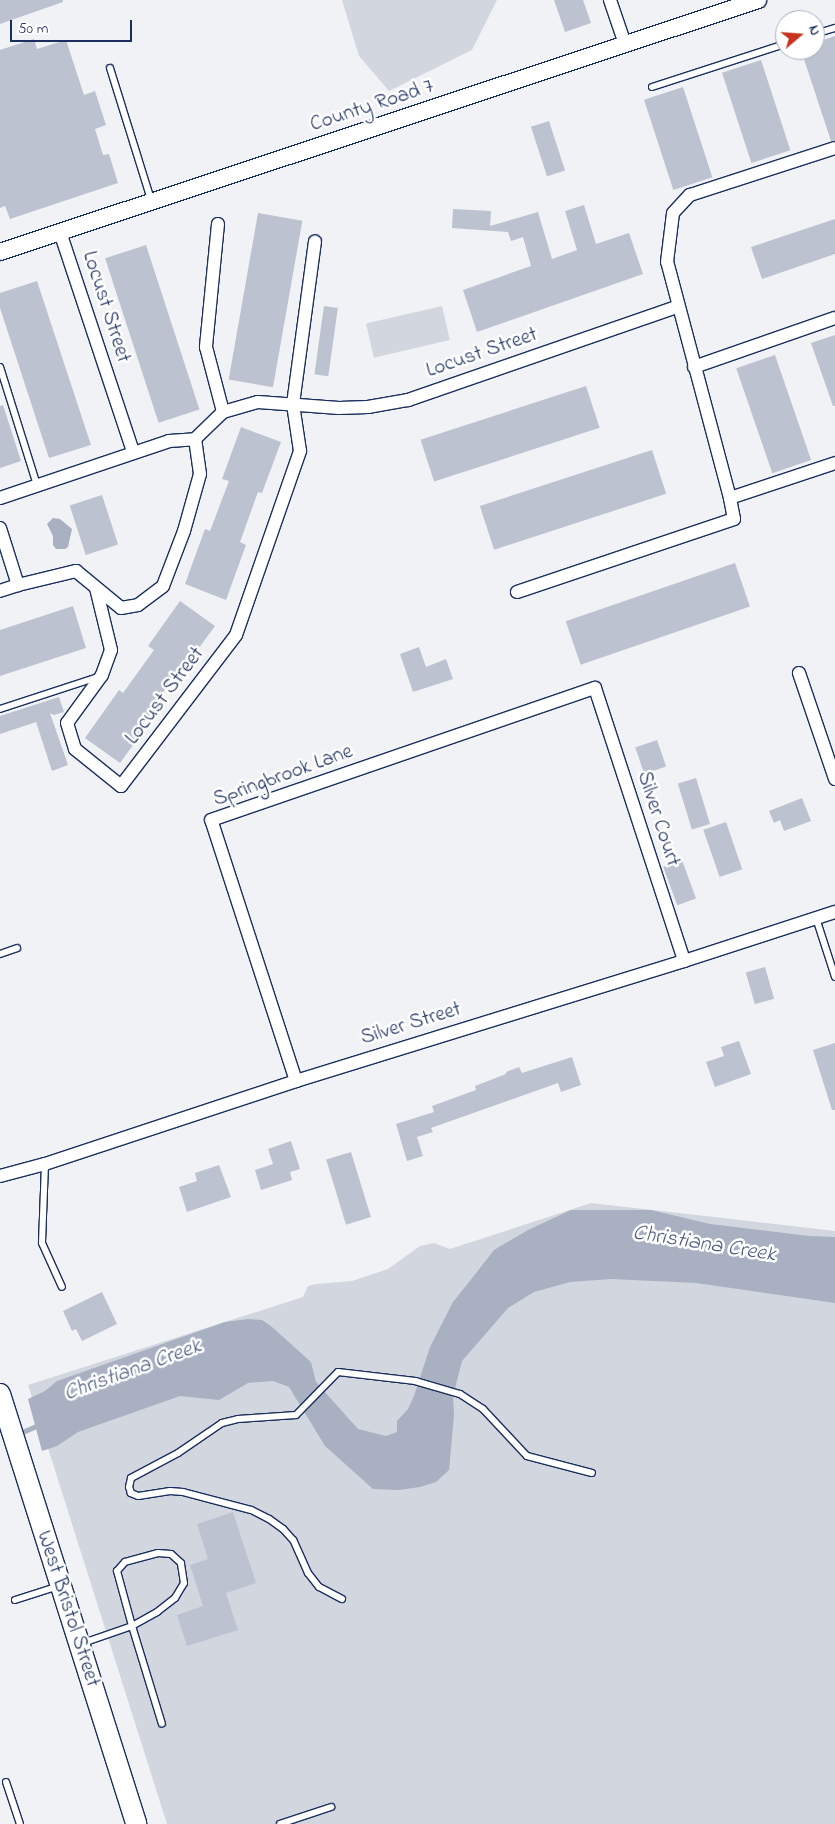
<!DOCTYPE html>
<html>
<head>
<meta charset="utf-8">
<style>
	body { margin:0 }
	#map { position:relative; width:835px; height:1824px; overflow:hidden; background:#f1f2f5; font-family:"Indie Flower",sans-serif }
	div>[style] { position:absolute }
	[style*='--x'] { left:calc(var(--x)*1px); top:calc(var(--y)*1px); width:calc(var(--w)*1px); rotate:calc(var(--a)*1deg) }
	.green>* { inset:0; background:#d2d6df; transform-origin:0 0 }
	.water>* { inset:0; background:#a8b0c2 }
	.stream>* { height:5px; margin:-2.5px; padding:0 2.5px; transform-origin:2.5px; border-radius:2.5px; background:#a8b0c2 }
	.building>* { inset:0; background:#bcc2d0; transform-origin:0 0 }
	.roads { filter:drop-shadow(1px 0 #1b2f5e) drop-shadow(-1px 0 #1b2f5e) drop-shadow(0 1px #1b2f5e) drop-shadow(0 -1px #1b2f5e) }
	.service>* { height:6px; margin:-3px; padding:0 3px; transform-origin:3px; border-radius:3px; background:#fff }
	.minor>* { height:12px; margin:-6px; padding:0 6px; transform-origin:6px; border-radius:6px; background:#fff }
	.tertiary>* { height:16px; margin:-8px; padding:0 8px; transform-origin:8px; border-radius:8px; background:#fff }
	.primary>* { height:20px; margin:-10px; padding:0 10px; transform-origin:10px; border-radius:10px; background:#fff }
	span { translate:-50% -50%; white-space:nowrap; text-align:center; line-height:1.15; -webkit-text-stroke:5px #fff; paint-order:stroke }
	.street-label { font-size:21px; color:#1b2f5e }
	.water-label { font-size:22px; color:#4c5c81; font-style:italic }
	.north { position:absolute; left:775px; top:10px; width:50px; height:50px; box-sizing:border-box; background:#fff; border:1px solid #a4acbf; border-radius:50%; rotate:72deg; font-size:14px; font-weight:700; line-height:20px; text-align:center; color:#1b2f5e }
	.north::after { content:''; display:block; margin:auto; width:18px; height:22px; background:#c8321e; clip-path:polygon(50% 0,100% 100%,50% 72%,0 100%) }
	.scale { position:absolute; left:10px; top:20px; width:122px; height:22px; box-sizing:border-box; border:2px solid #1b2f5e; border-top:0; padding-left:6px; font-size:15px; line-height:18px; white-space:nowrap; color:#1b2f5e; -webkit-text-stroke:4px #fff; paint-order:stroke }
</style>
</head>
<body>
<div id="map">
	<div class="green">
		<div style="clip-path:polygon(342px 0,497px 0,472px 50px,389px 91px,359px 56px)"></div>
		<div style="left:442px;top:306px;width:35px;height:78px;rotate:77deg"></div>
		<div style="clip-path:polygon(591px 1203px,835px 1231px,835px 1824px,167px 1824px,28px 1385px,303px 1297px,308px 1286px,316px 1284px,352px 1281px,388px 1269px,420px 1246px,434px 1243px,450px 1249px)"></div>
	</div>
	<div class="water">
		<div style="clip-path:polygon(53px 518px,60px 519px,72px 529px,68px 547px,65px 549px,56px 549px,53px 545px,53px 536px,47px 524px)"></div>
		<div style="clip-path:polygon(571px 1210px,651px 1210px,710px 1224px,809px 1236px,835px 1237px,835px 1303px,696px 1283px,611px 1279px,570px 1282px,534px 1292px,508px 1308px,462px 1361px,453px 1396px,454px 1415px,449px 1470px,436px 1482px,420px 1487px,399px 1490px,373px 1489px,325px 1446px,289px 1387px,273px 1381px,248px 1383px,219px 1400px,180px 1396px,78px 1432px,57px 1446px,42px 1451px,28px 1399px,45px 1391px,57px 1381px,225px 1322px,248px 1319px,262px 1320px,272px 1327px,311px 1362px,316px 1382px,358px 1429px,386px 1436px,397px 1432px,397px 1421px,408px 1409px,414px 1396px,430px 1347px,453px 1302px,473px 1277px,494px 1250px,528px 1230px)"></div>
	</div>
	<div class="stream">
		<div style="--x:18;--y:1434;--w:24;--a:-24"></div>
	</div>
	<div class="building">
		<div style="clip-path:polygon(0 0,63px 0,63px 2px,0 24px)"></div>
		<div style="clip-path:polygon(554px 0,583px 0,591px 23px,565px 32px)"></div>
		<div style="clip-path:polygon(835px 36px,835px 140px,831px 141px,801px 50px,815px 50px,815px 43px)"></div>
		<div style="clip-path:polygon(34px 39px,37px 49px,66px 40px,84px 95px,95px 91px,106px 125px,95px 129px,103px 155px,109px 154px,118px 183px,10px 219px,5px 206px,0 208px,0 50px)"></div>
		<div style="left:761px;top:60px;width:95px;height:41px;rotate:72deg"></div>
		<div style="left:683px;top:87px;width:95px;height:41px;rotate:72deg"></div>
		<div style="left:549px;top:121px;width:52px;height:19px;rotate:72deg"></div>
		<div style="clip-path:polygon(584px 205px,596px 244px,629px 233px,643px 274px,477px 332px,463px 290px,531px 266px,523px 237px,511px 241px,508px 232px,452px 228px,453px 209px,491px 211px,490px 226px,538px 212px,552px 259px,577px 250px,565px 211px)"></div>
		<div style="left:258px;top:213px;width:45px;height:169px;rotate:10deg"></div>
		<div style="clip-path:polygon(835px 219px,835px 254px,762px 279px,751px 247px)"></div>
		<div style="left:146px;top:245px;width:173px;height:43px;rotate:72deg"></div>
		<div style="clip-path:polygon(37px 281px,91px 445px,49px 458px,0 308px,0 293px)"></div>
		<div style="left:324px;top:306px;width:14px;height:69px;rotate:8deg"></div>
		<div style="clip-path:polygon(835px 335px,835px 406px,833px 406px,811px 343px)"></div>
		<div style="left:775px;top:355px;width:111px;height:41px;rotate:71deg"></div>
		<div style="left:586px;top:386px;width:44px;height:174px;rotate:72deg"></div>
		<div style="clip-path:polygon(3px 405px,21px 461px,0 468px,0 406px)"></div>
		<div style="clip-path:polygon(241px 427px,281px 442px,262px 493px,258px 492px,240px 542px,246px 545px,226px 600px,185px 584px,205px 529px,210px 531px,229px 481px,222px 479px)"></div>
		<div style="left:652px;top:450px;width:46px;height:181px;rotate:72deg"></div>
		<div style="left:102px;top:495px;width:52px;height:34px;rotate:72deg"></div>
		<div style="left:735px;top:563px;width:46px;height:179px;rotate:71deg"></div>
		<div style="clip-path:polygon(180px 601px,215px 626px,183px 670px,180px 668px,149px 712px,154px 716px,120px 763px,85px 738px,119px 690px,123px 693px,154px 650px,148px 646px)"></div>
		<div style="clip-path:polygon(73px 606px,86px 648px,0 676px,0 630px)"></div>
		<div style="clip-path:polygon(419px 647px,426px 667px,446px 659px,453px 679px,413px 692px,400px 654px)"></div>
		<div style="clip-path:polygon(59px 697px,64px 712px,54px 715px,50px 713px,68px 765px,52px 771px,36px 722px,0 734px,0 716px)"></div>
		<div style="left:657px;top:740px;width:28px;height:23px;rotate:71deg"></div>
		<div style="left:696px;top:778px;width:48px;height:19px;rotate:73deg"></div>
		<div style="clip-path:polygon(802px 798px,811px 821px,784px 831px,780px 820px,774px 823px,769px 811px)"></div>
		<div style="left:726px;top:822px;width:50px;height:24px;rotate:71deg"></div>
		<div style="left:682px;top:860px;width:41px;height:20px;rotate:70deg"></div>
		<div style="left:765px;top:967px;width:33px;height:20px;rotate:74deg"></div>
		<div style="clip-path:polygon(739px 1041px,751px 1074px,715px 1087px,706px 1062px,724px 1056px,721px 1047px)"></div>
		<div style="clip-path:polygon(835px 1043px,835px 1110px,832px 1110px,813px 1050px)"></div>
		<div style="clip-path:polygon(572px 1057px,581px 1085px,561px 1092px,558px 1083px,431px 1128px,433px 1132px,417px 1137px,423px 1156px,407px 1161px,396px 1124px,434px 1112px,432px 1106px,476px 1090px,475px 1086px,506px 1074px,506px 1072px,519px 1067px,522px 1073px)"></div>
		<div style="clip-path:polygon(291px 1141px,300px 1169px,290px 1172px,292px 1180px,261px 1190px,255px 1170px,273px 1164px,268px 1149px)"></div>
		<div style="left:351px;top:1152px;width:68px;height:26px;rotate:73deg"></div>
		<div style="clip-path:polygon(219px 1165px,231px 1197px,187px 1212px,179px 1187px,197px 1181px,195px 1173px)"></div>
		<div style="clip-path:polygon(102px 1292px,117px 1324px,82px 1341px,76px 1329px,72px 1331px,63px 1311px)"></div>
		<div style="clip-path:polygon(233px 1512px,256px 1583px,226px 1593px,238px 1630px,187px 1646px,177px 1615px,203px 1606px,190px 1565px,208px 1559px,197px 1524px)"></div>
	</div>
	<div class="roads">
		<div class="service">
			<div style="--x:815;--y:34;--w:21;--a:-17"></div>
			<div style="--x:110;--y:68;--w:138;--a:72.7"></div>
			<div style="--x:652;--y:87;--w:140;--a:-17.9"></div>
			<div style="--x:0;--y:367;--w:124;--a:72.6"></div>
			<div style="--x:0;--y:709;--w:103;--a:-18.1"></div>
			<div style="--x:816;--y:918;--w:62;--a:72.1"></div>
			<div style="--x:0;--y:954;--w:18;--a:-19"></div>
			<div style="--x:45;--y:1164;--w:79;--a:92.2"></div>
			<div style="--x:42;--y:1243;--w:48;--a:65.6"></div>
			<div style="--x:342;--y:1599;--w:26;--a:-152"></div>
			<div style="--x:319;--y:1587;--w:18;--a:-128"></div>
			<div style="--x:308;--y:1573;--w:36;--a:-114"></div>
			<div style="--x:293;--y:1540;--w:15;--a:-132"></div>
			<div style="--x:283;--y:1529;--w:17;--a:-144"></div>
			<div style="--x:269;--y:1519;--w:20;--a:-153"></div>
			<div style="--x:251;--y:1510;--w:70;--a:-165.2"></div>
			<div style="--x:183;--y:1492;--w:13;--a:-176"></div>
			<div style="--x:170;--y:1491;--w:32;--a:171"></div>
			<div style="--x:138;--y:1496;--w:8;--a:-157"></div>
			<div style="--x:131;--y:1493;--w:6;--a:-108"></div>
			<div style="--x:129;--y:1487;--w:9;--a:-77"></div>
			<div style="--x:131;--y:1478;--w:53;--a:-28"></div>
			<div style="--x:178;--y:1453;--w:53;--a:-34.3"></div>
			<div style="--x:222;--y:1423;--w:16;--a:-14"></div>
			<div style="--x:238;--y:1419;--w:58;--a:-3.9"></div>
			<div style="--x:296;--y:1415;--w:60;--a:-45.7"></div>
			<div style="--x:338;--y:1372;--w:78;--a:6.7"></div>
			<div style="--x:415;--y:1381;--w:47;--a:16.1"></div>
			<div style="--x:460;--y:1394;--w:27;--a:33"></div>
			<div style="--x:483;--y:1409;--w:64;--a:46.9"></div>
			<div style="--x:527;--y:1456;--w:67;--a:14.7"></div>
			<div style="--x:15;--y:1600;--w:46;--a:-17.7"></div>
			<div style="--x:83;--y:1643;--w:52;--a:-19.1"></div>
			<div style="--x:132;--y:1626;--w:29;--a:-29"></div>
			<div style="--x:157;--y:1612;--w:23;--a:-38"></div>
			<div style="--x:175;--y:1598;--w:17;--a:-59"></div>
			<div style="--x:184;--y:1583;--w:20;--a:-99"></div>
			<div style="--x:181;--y:1563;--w:13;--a:-138"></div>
			<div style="--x:171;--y:1554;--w:13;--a:-176"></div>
			<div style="--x:158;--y:1553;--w:34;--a:165"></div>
			<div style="--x:125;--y:1562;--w:12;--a:132"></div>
			<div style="--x:117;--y:1571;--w:57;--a:74.7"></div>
			<div style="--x:132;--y:1626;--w:102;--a:73"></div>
			<div style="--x:6;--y:1782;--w:44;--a:71.6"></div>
			<div style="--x:280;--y:1824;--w:54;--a:-18.4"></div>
		</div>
		<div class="minor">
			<div style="--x:610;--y:0;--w:46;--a:71.2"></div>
			<div style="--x:218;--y:224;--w:124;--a:95.6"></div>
			<div style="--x:206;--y:347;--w:67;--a:75.3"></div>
			<div style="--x:60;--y:232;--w:232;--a:71.6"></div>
			<div style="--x:694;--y:367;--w:149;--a:-19.2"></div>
			<div style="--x:0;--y:498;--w:178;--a:-18.6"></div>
			<div style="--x:169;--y:441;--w:26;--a:-4"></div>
			<div style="--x:195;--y:439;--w:39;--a:-44"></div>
			<div style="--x:223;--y:412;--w:36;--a:-16"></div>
			<div style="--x:258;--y:402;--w:81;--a:4.2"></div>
			<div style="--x:339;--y:408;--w:29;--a:-2"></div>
			<div style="--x:368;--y:407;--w:41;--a:-9.9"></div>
			<div style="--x:408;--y:400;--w:285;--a:-19.1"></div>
			<div style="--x:730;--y:498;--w:244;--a:-104.9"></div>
			<div style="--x:667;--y:262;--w:49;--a:-83"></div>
			<div style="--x:673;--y:213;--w:25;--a:-47"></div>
			<div style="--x:690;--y:195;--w:152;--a:-18"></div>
			<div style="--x:0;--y:528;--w:60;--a:72.5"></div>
			<div style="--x:18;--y:585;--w:19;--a:162"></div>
			<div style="--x:18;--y:585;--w:60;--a:-13.6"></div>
			<div style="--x:76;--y:571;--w:58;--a:39.4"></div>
			<div style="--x:121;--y:608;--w:17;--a:-10"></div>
			<div style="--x:138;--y:605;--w:31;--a:-37"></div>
			<div style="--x:163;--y:586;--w:59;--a:-69.1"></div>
			<div style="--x:184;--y:531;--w:59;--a:-74.3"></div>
			<div style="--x:200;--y:474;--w:35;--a:-98"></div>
			<div style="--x:96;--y:588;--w:64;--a:76.4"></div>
			<div style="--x:111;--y:650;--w:27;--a:110"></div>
			<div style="--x:102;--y:675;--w:59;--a:126.1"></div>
			<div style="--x:67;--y:723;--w:27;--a:73"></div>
			<div style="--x:75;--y:749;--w:59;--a:38.8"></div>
			<div style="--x:121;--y:786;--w:190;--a:-52.7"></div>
			<div style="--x:236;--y:635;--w:195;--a:-70.8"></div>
			<div style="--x:300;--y:451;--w:48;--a:-98.5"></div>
			<div style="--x:293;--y:404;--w:164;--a:-82.3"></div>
			<div style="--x:517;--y:592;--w:229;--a:-18.6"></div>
			<div style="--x:734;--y:519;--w:21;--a:-101"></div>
			<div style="--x:730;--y:498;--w:111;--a:-18.4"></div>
			<div style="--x:799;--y:673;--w:112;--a:71.2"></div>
			<div style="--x:296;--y:1081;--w:274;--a:-108"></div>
			<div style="--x:211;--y:820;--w:406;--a:-19"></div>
			<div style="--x:595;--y:688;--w:287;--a:71.9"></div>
			<div style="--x:0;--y:1176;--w:47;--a:-14.9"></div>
			<div style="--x:45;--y:1164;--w:264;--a:-18.3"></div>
			<div style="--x:296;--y:1081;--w:406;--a:-17.2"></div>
			<div style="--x:684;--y:961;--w:159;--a:-18"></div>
		</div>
		<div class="tertiary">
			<div style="--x:0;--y:252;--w:799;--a:-18.39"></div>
		</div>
		<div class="primary">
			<div style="--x:0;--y:1394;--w:451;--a:72.4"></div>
		</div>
	</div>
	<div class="street-label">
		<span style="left:372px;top:106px;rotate:-18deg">County Road 7</span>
		<span style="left:106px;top:307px;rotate:72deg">Locust Street</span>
		<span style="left:482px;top:353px;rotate:-19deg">Locust Street</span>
		<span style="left:165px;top:696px;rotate:-53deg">Locust Street</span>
		<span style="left:283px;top:776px;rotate:-20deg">Springbrook Lane</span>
		<span style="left:658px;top:819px;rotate:72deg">Silver Court</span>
		<span style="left:411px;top:1024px;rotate:-17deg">Silver Street</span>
		<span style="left:68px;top:1609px;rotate:72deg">West Bristol Street</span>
	</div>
	<div class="water-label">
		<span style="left:704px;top:1245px;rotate:9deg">Christiana Creek</span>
		<span style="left:133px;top:1371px;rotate:-20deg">Christiana Creek</span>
	</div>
	<div class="north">N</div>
	<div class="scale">50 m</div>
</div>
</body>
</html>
